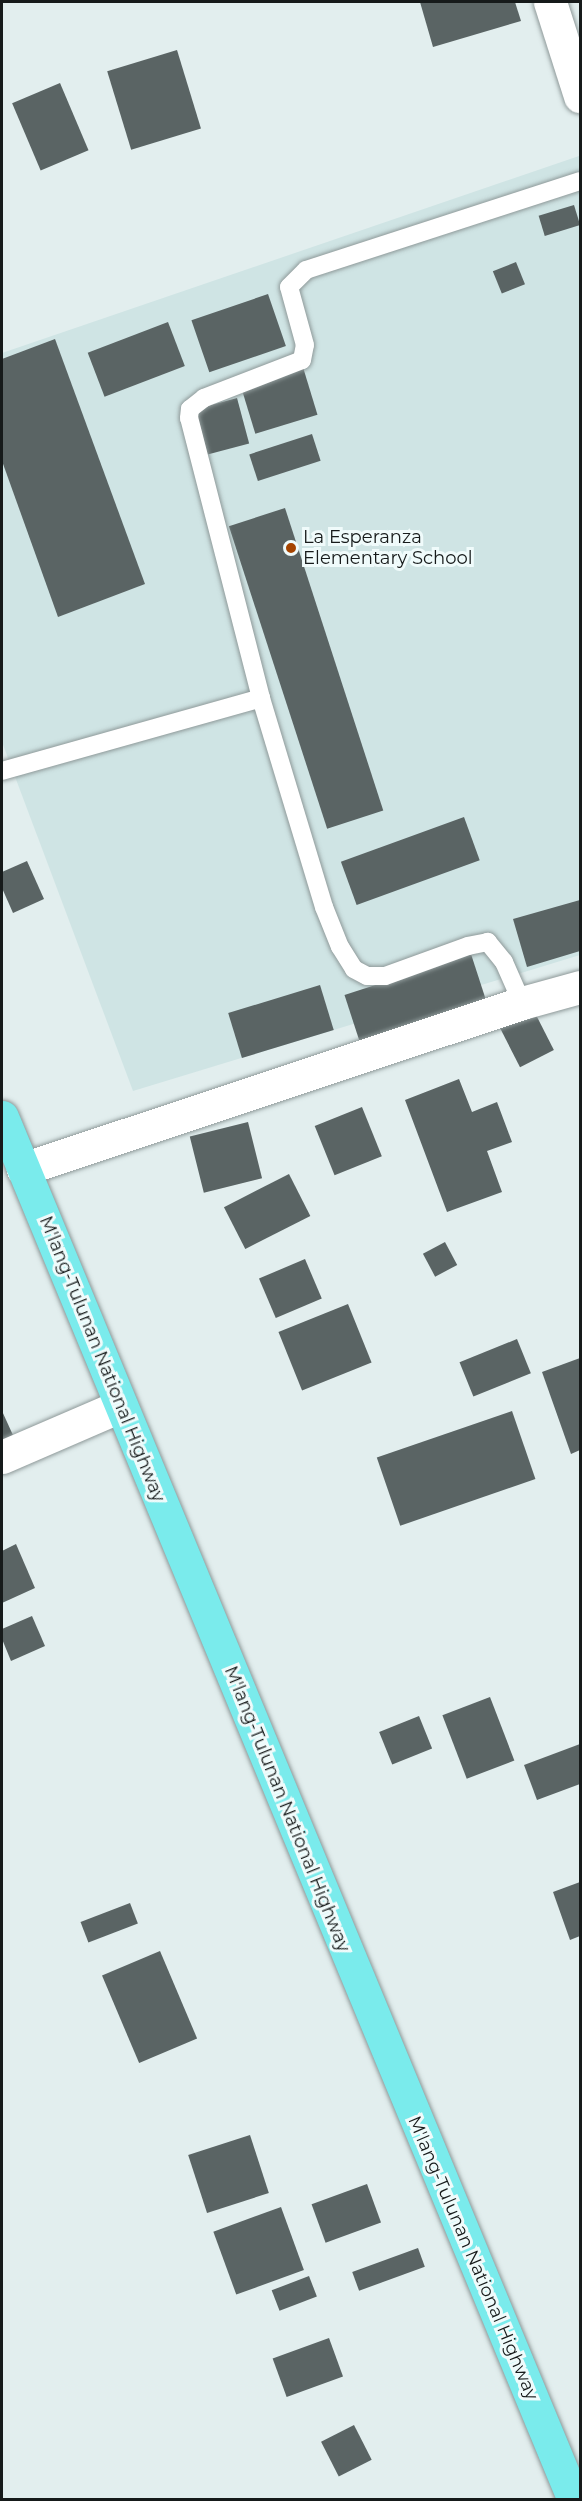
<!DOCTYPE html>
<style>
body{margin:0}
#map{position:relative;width:582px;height:2501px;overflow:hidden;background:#e2eeee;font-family:Montserrat,sans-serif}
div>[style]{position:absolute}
.built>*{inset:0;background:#cfe4e4}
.building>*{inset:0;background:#5a6464;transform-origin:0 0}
.roads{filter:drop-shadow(0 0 2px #8e9999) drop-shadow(0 0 2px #8e9999)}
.service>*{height:18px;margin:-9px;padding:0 9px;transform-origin:9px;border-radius:9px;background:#fff}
.minor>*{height:33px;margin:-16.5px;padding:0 16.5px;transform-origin:16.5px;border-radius:16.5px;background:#fff}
.trunk>*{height:33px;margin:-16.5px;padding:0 16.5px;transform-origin:16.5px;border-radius:16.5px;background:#7aebec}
.dots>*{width:16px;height:16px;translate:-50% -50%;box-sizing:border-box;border:3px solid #f0fbfb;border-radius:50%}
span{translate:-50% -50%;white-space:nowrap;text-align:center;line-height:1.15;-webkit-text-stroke:6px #f0fbfb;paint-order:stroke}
.poi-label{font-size:18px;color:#161a1a}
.left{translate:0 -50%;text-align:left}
.street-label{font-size:18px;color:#161a1a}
.frame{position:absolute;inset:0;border:3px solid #161a1a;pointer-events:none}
</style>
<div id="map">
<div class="built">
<i style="clip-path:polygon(579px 156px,580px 955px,133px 1091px,2px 742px,2px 353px)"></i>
</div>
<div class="building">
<i style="clip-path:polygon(420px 2px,515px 2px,521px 21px,433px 47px)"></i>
<i style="left:177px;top:50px;width:82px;height:73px;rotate:73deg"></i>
<i style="left:60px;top:83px;width:73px;height:52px;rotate:67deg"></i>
<i style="left:574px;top:205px;width:21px;height:37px;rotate:73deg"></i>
<i style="left:516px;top:262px;width:24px;height:25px;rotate:68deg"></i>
<i style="left:268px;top:294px;width:55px;height:81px;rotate:71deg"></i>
<i style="left:168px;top:322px;width:47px;height:86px;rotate:69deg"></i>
<i style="clip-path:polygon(55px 339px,145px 584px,58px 617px,2px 461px,2px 359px)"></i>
<i style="left:302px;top:364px;width:53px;height:65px;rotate:73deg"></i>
<i style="left:237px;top:398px;width:47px;height:43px;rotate:75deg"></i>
<i style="left:312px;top:434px;width:28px;height:66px;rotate:72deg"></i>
<i style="left:285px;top:508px;width:318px;height:59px;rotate:72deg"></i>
<i style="left:464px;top:817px;width:46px;height:131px;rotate:70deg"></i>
<i style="clip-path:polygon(27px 861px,44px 899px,13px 913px,2px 888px,2px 872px)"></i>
<i style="clip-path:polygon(580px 900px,580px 951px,527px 967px,513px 919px)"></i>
<i style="left:471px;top:954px;width:51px;height:133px;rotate:72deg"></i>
<i style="left:320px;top:985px;width:47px;height:96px;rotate:73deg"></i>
<i style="left:533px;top:1009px;width:46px;height:38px;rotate:63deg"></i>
<i style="clip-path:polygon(459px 1079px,472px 1112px,497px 1102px,512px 1142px,487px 1151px,502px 1192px,447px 1212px,405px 1100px)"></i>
<i style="left:362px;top:1107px;width:53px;height:51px;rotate:68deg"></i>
<i style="left:248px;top:1122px;width:58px;height:60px;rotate:76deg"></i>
<i style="left:289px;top:1174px;width:47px;height:73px;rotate:63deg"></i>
<i style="left:445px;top:1242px;width:26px;height:25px;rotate:62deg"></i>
<i style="left:305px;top:1259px;width:43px;height:50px;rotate:67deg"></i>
<i style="left:348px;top:1304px;width:63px;height:75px;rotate:68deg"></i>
<i style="left:517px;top:1339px;width:37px;height:62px;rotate:68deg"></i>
<i style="clip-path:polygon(580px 1358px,580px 1450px,571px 1454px,542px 1372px)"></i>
<i style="clip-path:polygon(2px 1411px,17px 1444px,2px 1451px)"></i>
<i style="left:512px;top:1411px;width:72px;height:143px;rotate:71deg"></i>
<i style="clip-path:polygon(16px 1544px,35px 1588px,2px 1603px,2px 1551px)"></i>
<i style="clip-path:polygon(32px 1616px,45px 1646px,11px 1661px,2px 1639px,2px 1629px)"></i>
<i style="left:490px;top:1697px;width:68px;height:51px;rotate:69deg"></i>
<i style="left:419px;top:1716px;width:35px;height:43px;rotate:68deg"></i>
<i style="clip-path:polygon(580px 1744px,580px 1784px,537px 1800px,524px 1765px)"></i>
<i style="clip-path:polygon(580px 1882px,580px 1936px,570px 1940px,553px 1892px)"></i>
<i style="left:130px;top:1903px;width:22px;height:53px;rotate:69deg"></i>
<i style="left:160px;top:1951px;width:95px;height:63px;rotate:67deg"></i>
<i style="left:250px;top:2135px;width:61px;height:65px;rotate:72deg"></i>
<i style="left:367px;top:2184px;width:41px;height:59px;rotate:70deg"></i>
<i style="left:281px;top:2207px;width:67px;height:72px;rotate:70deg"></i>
<i style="left:418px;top:2248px;width:20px;height:70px;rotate:70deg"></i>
<i style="left:309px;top:2276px;width:22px;height:40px;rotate:69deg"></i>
<i style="left:329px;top:2338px;width:41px;height:60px;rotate:70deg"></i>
<i style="left:354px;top:2425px;width:39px;height:37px;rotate:63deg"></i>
</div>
<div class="roads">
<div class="service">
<i style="left:2px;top:771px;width:269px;rotate:-15.7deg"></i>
<i style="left:522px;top:1003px;width:45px;rotate:-113.7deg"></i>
<i style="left:504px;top:962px;width:26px;rotate:-129deg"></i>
<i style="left:488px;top:942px;width:20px;rotate:169deg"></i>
<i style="left:468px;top:946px;width:88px;rotate:160.1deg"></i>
<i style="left:385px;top:976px;width:18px;rotate:180deg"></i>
<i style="left:367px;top:976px;width:15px;rotate:-152deg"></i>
<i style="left:354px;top:969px;width:26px;rotate:-122deg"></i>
<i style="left:340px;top:947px;width:43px;rotate:-111.8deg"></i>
<i style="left:324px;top:907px;width:218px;rotate:-106.8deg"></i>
<i style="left:261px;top:698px;width:289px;rotate:-104.4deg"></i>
<i style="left:189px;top:418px;width:9px;rotate:-84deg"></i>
<i style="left:190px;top:409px;width:18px;rotate:-38deg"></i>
<i style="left:204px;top:398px;width:105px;rotate:-21.2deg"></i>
<i style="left:302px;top:360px;width:15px;rotate:-79deg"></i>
<i style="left:305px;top:345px;width:60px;rotate:-105.4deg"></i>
<i style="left:289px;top:287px;width:24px;rotate:-45deg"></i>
<i style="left:306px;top:270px;width:288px;rotate:-18deg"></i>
</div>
<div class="minor">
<i style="left:550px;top:2px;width:99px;rotate:72.3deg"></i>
<i style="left:23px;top:1169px;width:526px;rotate:-18.4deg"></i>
<i style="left:522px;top:1003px;width:60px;rotate:-15.4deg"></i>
<i style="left:2px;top:1457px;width:129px;rotate:-23.4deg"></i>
</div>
<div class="trunk">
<i style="left:2px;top:1117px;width:1497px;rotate:67.53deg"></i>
</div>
</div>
<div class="dots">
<i style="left:291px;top:548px;background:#a54400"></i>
</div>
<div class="poi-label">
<span class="left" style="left:303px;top:548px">La Esperanza<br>Elementary School</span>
</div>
<div class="street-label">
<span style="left:102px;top:1359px;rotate:68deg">M'lang-Tulunan National Highway</span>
<span style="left:287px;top:1809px;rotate:68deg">M'lang-Tulunan National Highway</span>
<span style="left:473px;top:2258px;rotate:67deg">M'lang-Tulunan National Highway</span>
</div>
<div class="frame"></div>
</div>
